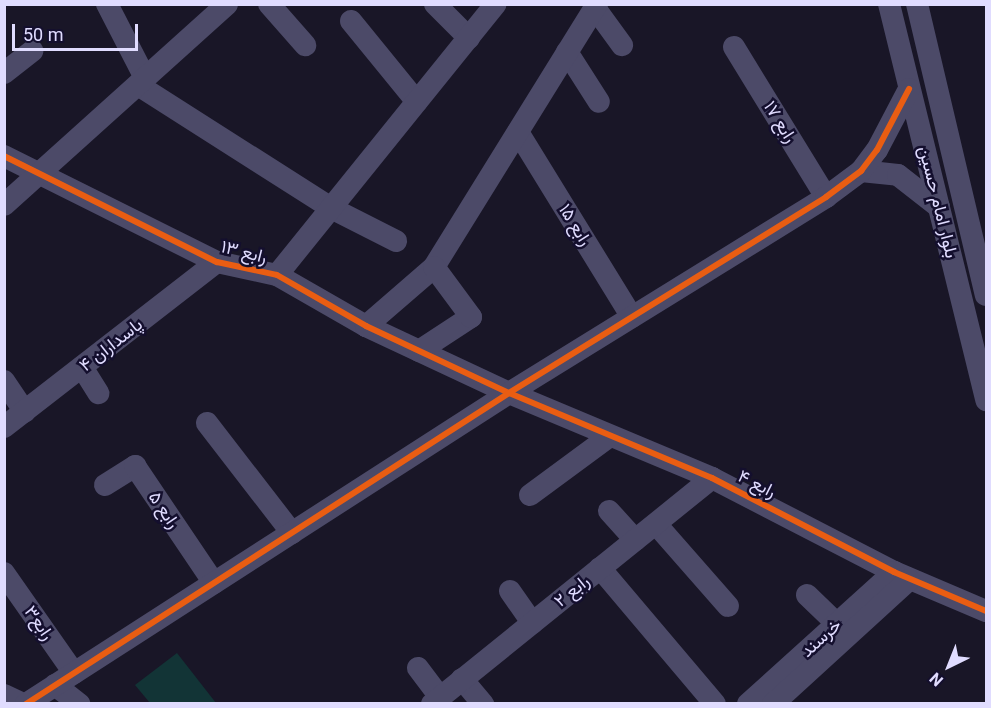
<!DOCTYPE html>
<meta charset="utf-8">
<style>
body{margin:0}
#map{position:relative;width:991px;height:708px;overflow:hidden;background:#191627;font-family:Roboto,Vazirmatn,sans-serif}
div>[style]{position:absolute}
.green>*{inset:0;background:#123436}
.minor>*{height:22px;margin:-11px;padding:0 11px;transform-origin:11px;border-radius:11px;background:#4c4a68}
.cycleway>*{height:6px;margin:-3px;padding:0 3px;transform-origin:3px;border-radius:3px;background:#e95d12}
span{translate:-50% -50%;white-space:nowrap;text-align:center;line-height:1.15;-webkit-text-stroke:5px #140f2e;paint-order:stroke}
.street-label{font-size:18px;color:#e0dcff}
.frame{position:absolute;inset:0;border:6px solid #e0dcff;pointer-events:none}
.north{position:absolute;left:919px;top:636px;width:60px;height:60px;-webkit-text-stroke:4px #140f2e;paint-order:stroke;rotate:223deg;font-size:16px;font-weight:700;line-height:24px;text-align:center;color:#e0dcff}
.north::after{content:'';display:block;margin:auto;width:21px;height:27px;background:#e0dcff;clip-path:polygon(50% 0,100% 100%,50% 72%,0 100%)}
.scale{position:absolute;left:12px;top:24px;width:126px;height:27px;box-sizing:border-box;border:3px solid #e0dcff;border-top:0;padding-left:8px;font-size:18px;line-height:21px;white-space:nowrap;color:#e0dcff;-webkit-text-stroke:4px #140f2e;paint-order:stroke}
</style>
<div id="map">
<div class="green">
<i style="clip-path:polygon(177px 653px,216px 703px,150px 703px,135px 685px)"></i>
</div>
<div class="minor">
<i style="left:107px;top:4px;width:83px;rotate:62.8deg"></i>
<i style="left:269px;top:4px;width:55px;rotate:48.7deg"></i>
<i style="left:435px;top:4px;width:48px;rotate:45deg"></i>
<i style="left:889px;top:4px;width:408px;rotate:76.2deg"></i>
<i style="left:917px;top:4px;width:299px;rotate:76.7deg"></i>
<i style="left:595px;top:8px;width:46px;rotate:53.9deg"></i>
<i style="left:351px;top:21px;width:104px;rotate:50.8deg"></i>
<i style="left:734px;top:47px;width:176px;rotate:58.5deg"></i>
<i style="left:567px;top:52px;width:59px;rotate:57.4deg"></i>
<i style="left:4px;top:73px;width:36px;rotate:-38deg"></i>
<i style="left:138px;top:85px;width:229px;rotate:32.5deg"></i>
<i style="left:331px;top:208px;width:73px;rotate:26.9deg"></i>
<i style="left:518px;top:132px;width:217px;rotate:58.4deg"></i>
<i style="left:4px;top:156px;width:238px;rotate:26.5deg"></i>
<i style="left:217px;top:262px;width:61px;rotate:12.2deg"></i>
<i style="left:277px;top:275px;width:103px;rotate:29.8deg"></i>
<i style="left:366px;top:326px;width:158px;rotate:25.1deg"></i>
<i style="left:509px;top:393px;width:220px;rotate:22.7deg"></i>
<i style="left:712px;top:478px;width:205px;rotate:27.3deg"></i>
<i style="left:894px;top:572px;width:100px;rotate:23deg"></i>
<i style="left:861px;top:171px;width:37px;rotate:6deg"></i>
<i style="left:898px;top:175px;width:52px;rotate:38deg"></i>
<i style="left:4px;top:205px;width:300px;rotate:-42deg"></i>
<i style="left:277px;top:275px;width:348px;rotate:-51.1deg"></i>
<i style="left:366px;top:326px;width:90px;rotate:-40.9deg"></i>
<i style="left:434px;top:267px;width:309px;rotate:-58.2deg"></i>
<i style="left:419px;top:351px;width:62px;rotate:-33.2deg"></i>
<i style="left:471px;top:317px;width:62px;rotate:-126.5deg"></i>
<i style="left:82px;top:367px;width:31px;rotate:58deg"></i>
<i style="left:4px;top:381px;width:37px;rotate:56deg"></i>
<i style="left:207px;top:423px;width:139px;rotate:52.3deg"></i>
<i style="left:4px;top:427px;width:269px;rotate:-37.8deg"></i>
<i style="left:105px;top:485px;width:36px;rotate:-32deg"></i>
<i style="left:135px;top:466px;width:141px;rotate:56deg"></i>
<i style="left:530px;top:495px;width:99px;rotate:-36.4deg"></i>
<i style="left:609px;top:511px;width:39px;rotate:48deg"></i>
<i style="left:656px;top:524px;width:109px;rotate:48.7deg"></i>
<i style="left:600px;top:568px;width:178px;rotate:49.8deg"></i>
<i style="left:4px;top:573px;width:122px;rotate:55deg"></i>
<i style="left:510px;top:591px;width:39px;rotate:55deg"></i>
<i style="left:807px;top:595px;width:42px;rotate:44deg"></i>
<i style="left:418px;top:668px;width:36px;rotate:53deg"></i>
<i style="left:462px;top:679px;width:33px;rotate:50deg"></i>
<i style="left:55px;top:685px;width:31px;rotate:38deg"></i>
<i style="left:4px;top:695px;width:21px;rotate:25deg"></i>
<i style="left:26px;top:704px;width:574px;rotate:-32.78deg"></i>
<i style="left:509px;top:393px;width:373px;rotate:-31.7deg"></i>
<i style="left:826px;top:197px;width:44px;rotate:-36.6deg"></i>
<i style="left:861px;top:171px;width:26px;rotate:-53deg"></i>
<i style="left:877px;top:150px;width:69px;rotate:-62.3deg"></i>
<i style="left:432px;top:704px;width:360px;rotate:-38.9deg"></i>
<i style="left:748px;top:704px;width:197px;rotate:-42.1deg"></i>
<i style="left:773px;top:704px;width:184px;rotate:-42.4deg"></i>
</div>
<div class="cycleway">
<i style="left:4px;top:156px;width:238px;rotate:26.5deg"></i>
<i style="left:217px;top:262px;width:61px;rotate:12.2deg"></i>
<i style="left:277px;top:275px;width:103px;rotate:29.8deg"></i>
<i style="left:366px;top:326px;width:158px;rotate:25.1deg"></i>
<i style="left:509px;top:393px;width:220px;rotate:22.7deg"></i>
<i style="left:712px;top:478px;width:205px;rotate:27.3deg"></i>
<i style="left:894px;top:572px;width:100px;rotate:23deg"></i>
<i style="left:26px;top:704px;width:574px;rotate:-32.78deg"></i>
<i style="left:509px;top:393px;width:373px;rotate:-31.7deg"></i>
<i style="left:826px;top:197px;width:44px;rotate:-36.6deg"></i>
<i style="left:861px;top:171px;width:26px;rotate:-53deg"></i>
<i style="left:877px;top:150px;width:69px;rotate:-62.3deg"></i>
</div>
<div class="street-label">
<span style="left:780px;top:122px;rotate:58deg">رابع ۱۷</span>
<span style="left:938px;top:202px;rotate:76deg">بلوار امام حسین</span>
<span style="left:575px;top:225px;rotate:58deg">رابع ۱۵</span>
<span style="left:244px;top:252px;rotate:14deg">رابع ۱۳</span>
<span style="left:111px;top:345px;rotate:-38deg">پاسداران ۴</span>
<span style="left:757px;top:484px;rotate:27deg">رابع ۴</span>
<span style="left:164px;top:510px;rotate:56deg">رابع ۵</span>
<span style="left:572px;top:591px;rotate:-39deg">رابع ۲</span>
<span style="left:39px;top:623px;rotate:55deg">رابع۳</span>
<span style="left:821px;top:638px;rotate:-42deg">خرسند</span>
</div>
<div class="frame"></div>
<div class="north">N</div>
<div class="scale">50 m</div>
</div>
